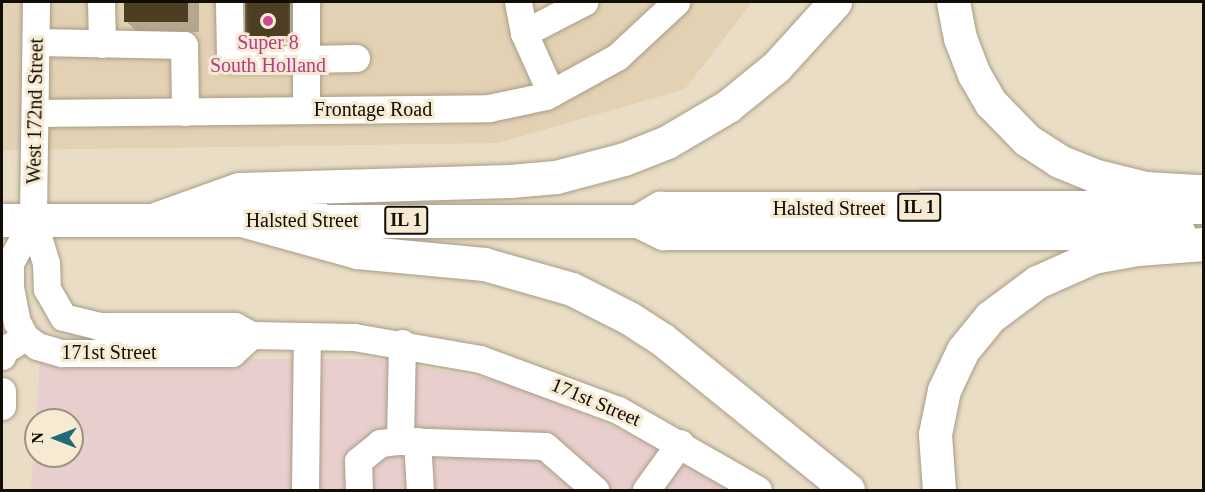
<!DOCTYPE html>
<style>
body{margin:0}
#map{position:relative;width:1205px;height:492px;overflow:hidden;background:#eaddc5;font-family:Georgia,serif}
div>[style]{position:absolute}
.built>*{inset:0;background:#e2d1b3}
.industrial>*{inset:0;background:#e8cecc}
.shadow>*{inset:0;background:#0003}
.building>*{inset:0;background:#4c3e22;transform-origin:0 0}
.roads{filter:drop-shadow(0 0 2px #a89c86) drop-shadow(0 0 2px #a89c86)}
.minor>*{height:27px;margin:-13.5px;padding:0 13.5px;transform-origin:13.5px;border-radius:13.5px;background:#fff}
.major>*{height:33px;margin:-16.5px;padding:0 16.5px;transform-origin:16.5px;border-radius:16.5px;background:#fff}
.highway>*{height:33px;margin:-16.5px;padding:0 16.5px;transform-origin:16.5px;border-radius:16.5px;background:#fff}
.dots>*{width:16px;height:16px;translate:-50% -50%;box-sizing:border-box;border:3px solid #f7ead2;border-radius:50%}
span{translate:-50% -50%;white-space:nowrap;text-align:center;line-height:1.15;-webkit-text-stroke:6px #f7ead2;paint-order:stroke}
.shield-label span{padding:2px 4px;background:#f7ead2;border:2px solid;border-radius:4px;-webkit-text-stroke-width:0}
.shield-label{font-size:18px;color:#120e06;font-weight:700}
.hotel-label{font-size:20px;color:#b23c85}
.street-label{font-size:20px;color:#120e06}
.frame{position:absolute;inset:0;border:3px solid #120e06;pointer-events:none}
.north{position:absolute;left:24px;top:408px;width:60px;height:60px;box-sizing:border-box;background:#f7ead2;border:2px solid #9b9280;border-radius:50%;rotate:270deg;font-size:16px;font-weight:700;line-height:24px;text-align:center;color:#120e06}
.north::after{content:'';display:block;margin:auto;width:21px;height:27px;background:#206a75;clip-path:polygon(50% 0,100% 100%,50% 72%,0 100%)}
</style>
<div id="map">
<div class="built">
<i style="clip-path:polygon(2px 2px,752px 2px,685px 89px,498px 143px,2px 150px)"></i>
</div>
<div class="industrial">
<i style="clip-path:polygon(evenodd,40px 359px,373px 359px,510px 383px,696px 463px,729px 490px,31px 490px,40px 359px,36px 420px,72px 420px,72px 456px,36px 456px,36px 420px)"></i>
</div>
<div class="shadow">
<i style="clip-path:polygon(125px 2px,199px 2px,199px 32px,137px 32px,126px 21px)"></i>
<i style="clip-path:polygon(247px 2px,308px 2px,308px 58px,265px 58px,247px 40px)"></i>
</div>
<div class="building">
<i style="left:124px;top:2px;width:64px;height:20px"></i>
<i style="left:245px;top:2px;width:45px;height:39px"></i>
</div>
<div class="roads">
<div class="minor">
<i style="left:36px;top:2px;width:218px;rotate:90.8deg"></i>
<i style="left:33px;top:220px;width:45px;rotate:73.2deg"></i>
<i style="left:46px;top:263px;width:26px;rotate:88deg"></i>
<i style="left:47px;top:289px;width:32px;rotate:60deg"></i>
<i style="left:63px;top:317px;width:36px;rotate:14deg"></i>
<i style="left:98px;top:326px;width:137px"></i>
<i style="left:235px;top:326px;width:18px;rotate:29deg"></i>
<i style="left:251px;top:335px;width:103px;rotate:1.1deg"></i>
<i style="left:354px;top:337px;width:128px;rotate:9.9deg"></i>
<i style="left:480px;top:359px;width:147px;rotate:20.3deg"></i>
<i style="left:618px;top:410px;width:161px;rotate:29.7deg"></i>
<i style="left:101px;top:2px;width:42px;rotate:88.6deg"></i>
<i style="left:229px;top:2px;width:57px;rotate:89deg"></i>
<i style="left:230px;top:59px;width:76px"></i>
<i style="left:306px;top:59px;width:51px;rotate:90deg"></i>
<i style="left:306px;top:2px;width:57px;rotate:90deg"></i>
<i style="left:306px;top:59px;width:50px;rotate:-1.1deg"></i>
<i style="left:518px;top:2px;width:32px;rotate:79deg"></i>
<i style="left:524px;top:33px;width:66px;rotate:65.8deg"></i>
<i style="left:524px;top:33px;width:68px;rotate:-27.3deg"></i>
<i style="left:37px;top:42px;width:147px;rotate:1.2deg"></i>
<i style="left:184px;top:45px;width:67px;rotate:89.1deg"></i>
<i style="left:36px;top:113px;width:453px;rotate:-0.6deg"></i>
<i style="left:489px;top:108px;width:58px;rotate:-11.9deg"></i>
<i style="left:546px;top:96px;width:81px;rotate:-28.8deg"></i>
<i style="left:617px;top:57px;width:81px;rotate:-43deg"></i>
<i style="left:33px;top:220px;width:49px;rotate:118.1deg"></i>
<i style="left:10px;top:263px;width:24px;rotate:90deg"></i>
<i style="left:10px;top:287px;width:36px;rotate:79deg"></i>
<i style="left:17px;top:322px;width:17px;rotate:62deg"></i>
<i style="left:25px;top:337px;width:15px;rotate:37deg"></i>
<i style="left:37px;top:346px;width:26px;rotate:16deg"></i>
<i style="left:62px;top:353px;width:170px"></i>
<i style="left:232px;top:353px;width:26px;rotate:-43deg"></i>
<i style="left:402px;top:343px;width:98px;rotate:91.2deg"></i>
<i style="left:400px;top:441px;width:145px;rotate:2deg"></i>
<i style="left:545px;top:446px;width:67px;rotate:41.3deg"></i>
<i style="left:2px;top:356px;width:6px;rotate:-72deg"></i>
<i style="left:4px;top:350px;width:25px;rotate:-32deg"></i>
<i style="left:2px;top:406px;width:15px;rotate:-90deg"></i>
<i style="left:417px;top:441px;width:49px;rotate:86.5deg"></i>
<i style="left:305px;top:490px;width:154px;rotate:-89.3deg"></i>
<i style="left:359px;top:490px;width:29px;rotate:-92deg"></i>
<i style="left:358px;top:461px;width:28px;rotate:-39deg"></i>
<i style="left:380px;top:443px;width:20px;rotate:-6deg"></i>
<i style="left:646px;top:490px;width:58px;rotate:-54.1deg"></i>
</div>
<div class="major">
<i style="left:2px;top:220px;width:636px;rotate:0.09deg"></i>
<i style="left:638px;top:221px;width:28px;rotate:26deg"></i>
<i style="left:663px;top:233px;width:516px"></i>
<i style="left:638px;top:221px;width:26px;rotate:-31deg"></i>
<i style="left:660px;top:208px;width:544px;rotate:-0.11deg"></i>
</div>
<div class="highway">
<i style="left:953px;top:2px;width:37px;rotate:79deg"></i>
<i style="left:960px;top:38px;width:39px;rotate:69deg"></i>
<i style="left:974px;top:74px;width:34px;rotate:60deg"></i>
<i style="left:991px;top:103px;width:52px;rotate:45.8deg"></i>
<i style="left:1027px;top:140px;width:38px;rotate:33deg"></i>
<i style="left:1059px;top:161px;width:37px;rotate:22deg"></i>
<i style="left:1093px;top:175px;width:54px;rotate:14deg"></i>
<i style="left:1145px;top:188px;width:53px;rotate:3.2deg"></i>
<i style="left:1198px;top:191px;width:7px;rotate:34deg"></i>
<i style="left:152px;top:220px;width:92px;rotate:-19.6deg"></i>
<i style="left:239px;top:189px;width:271px;rotate:-1.7deg"></i>
<i style="left:510px;top:181px;width:46px;rotate:-5deg"></i>
<i style="left:556px;top:177px;width:70px;rotate:-14.8deg"></i>
<i style="left:624px;top:159px;width:46px;rotate:-21.6deg"></i>
<i style="left:667px;top:142px;width:71px;rotate:-30.5deg"></i>
<i style="left:728px;top:106px;width:62px;rotate:-39.1deg"></i>
<i style="left:776px;top:67px;width:88px;rotate:-47.8deg"></i>
<i style="left:242px;top:220px;width:119px;rotate:15.5deg"></i>
<i style="left:357px;top:252px;width:128px;rotate:5.4deg"></i>
<i style="left:484px;top:264px;width:91px;rotate:15.9deg"></i>
<i style="left:572px;top:289px;width:64px;rotate:27deg"></i>
<i style="left:629px;top:318px;width:40px;rotate:32.9deg"></i>
<i style="left:663px;top:340px;width:238px;rotate:39deg"></i>
<i style="left:939px;top:490px;width:56px;rotate:-94.1deg"></i>
<i style="left:935px;top:434px;width:45px;rotate:-78.4deg"></i>
<i style="left:944px;top:390px;width:44px;rotate:-64.6deg"></i>
<i style="left:963px;top:350px;width:43px;rotate:-50.7deg"></i>
<i style="left:990px;top:317px;width:59px;rotate:-36.7deg"></i>
<i style="left:1037px;top:282px;width:61px;rotate:-24.1deg"></i>
<i style="left:1093px;top:257px;width:45px;rotate:-10.3deg"></i>
<i style="left:1137px;top:249px;width:67px;rotate:-4.3deg"></i>
</div>
</div>
<div class="dots">
<i style="left:268px;top:21px;background:#d1479c"></i>
</div>
<div class="shield-label">
<span style="left:919px;top:207px">IL 1</span>
<span style="left:406px;top:220px">IL 1</span>
</div>
<div class="hotel-label">
<span style="left:268px;top:54px">Super 8<br>South Holland</span>
</div>
<div class="street-label">
<span style="left:373px;top:109px">Frontage Road</span>
<span style="left:35px;top:111px;rotate:-89deg">West 172nd Street</span>
<span style="left:829px;top:208px">Halsted Street</span>
<span style="left:302px;top:220px">Halsted Street</span>
<span style="left:109px;top:352px">171st Street</span>
<span style="left:596px;top:402px;rotate:23deg">171st Street</span>
</div>
<div class="frame"></div>
<div class="north">N</div>
</div>
